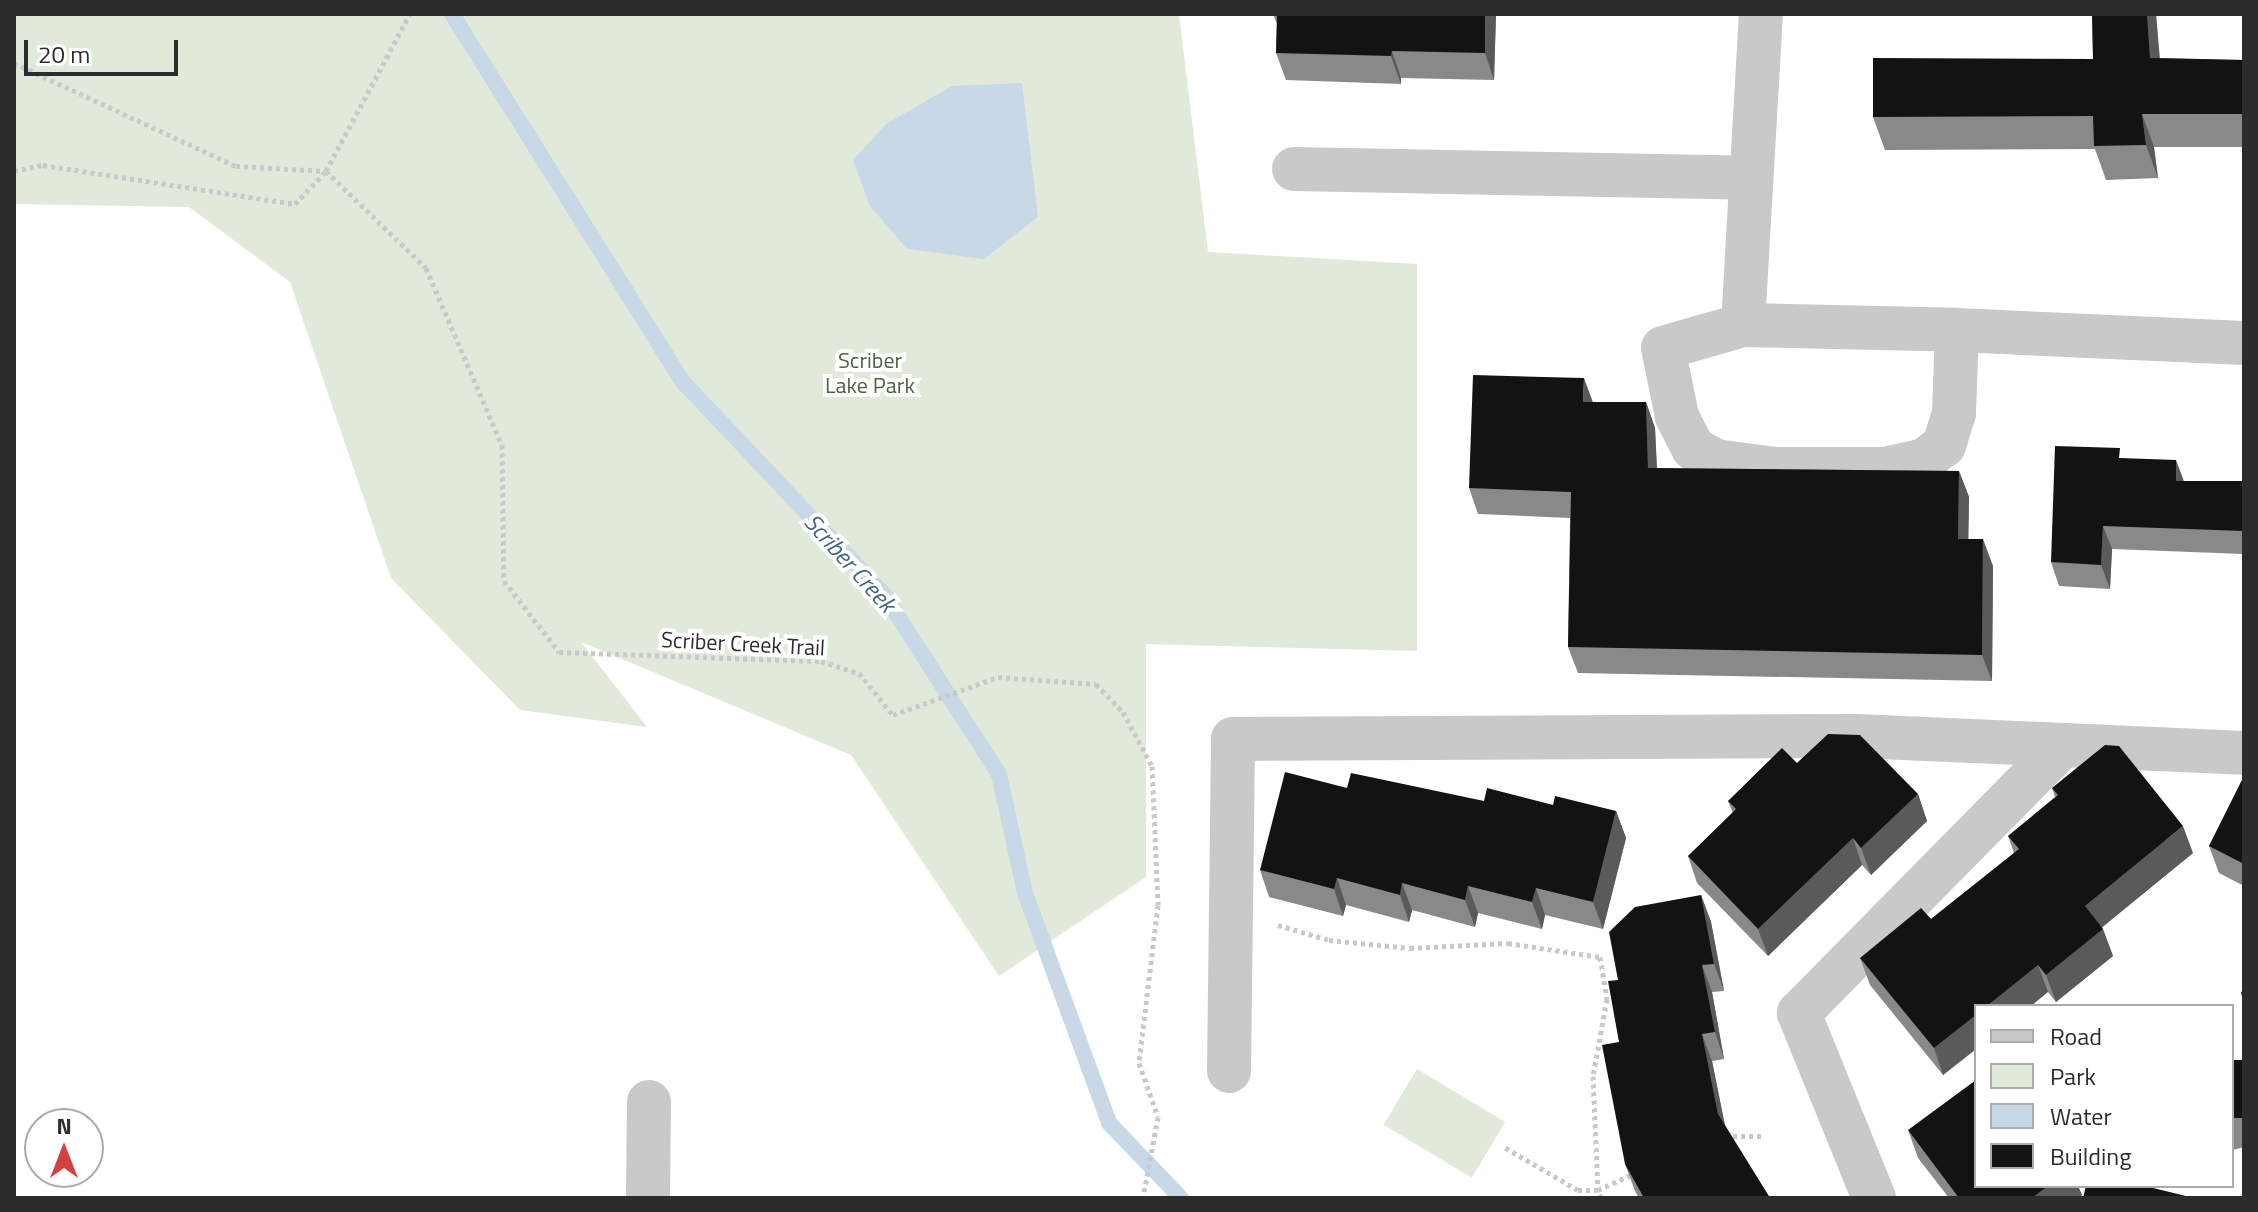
<!DOCTYPE html>
<style>
body{margin:0}
#map{position:relative;width:2258px;height:1212px;overflow:hidden;background:#fff;font-family:"Titillium Web",sans-serif}
div>[style]{position:absolute}
.green>*{inset:0;background:#e1e9db;transform-origin:0 0}
.water>*{inset:0;background:#c9d8e7}
.stream>*{height:16px;margin:-8px;padding:0 8px;transform-origin:8px;border-radius:8px;background:#c9d8e7}
.path>*{height:5px;margin-top:-2.5px;transform-origin:0;background:repeating-linear-gradient(90deg,#c9c9c9 0 4px,transparent 0 8px)}
.minor>*{height:44px;margin:-22px;padding:0 22px;transform-origin:22px;border-radius:22px;background:#c9c9c9}
.wall>*{inset:0;background:#898989}
.shaded-wall>*{inset:0;background:#5a5a5a}
.building>*{inset:0;background:#131313;transform-origin:0 0}
span{translate:-50% -50%;white-space:nowrap;text-align:center;line-height:1.15;-webkit-text-stroke:8px #fff;paint-order:stroke}
.park-label{font-size:22px;color:#4c633f}
.street-label{font-size:22px;color:#2c2c2c}
.water-label{font-size:24px;color:#436585;font-style:italic}
.frame{position:absolute;inset:0;border:16px solid #2c2c2c;pointer-events:none}
.legend{position:absolute;left:1974px;top:1004px;width:260px;height:184px;box-sizing:border-box;background:#fff;border:2px solid #ababab;margin:0;padding:10px 14px;list-style:none;font-size:24px;color:#2c2c2c}
.legend li{display:flex;align-items:center;gap:16px;height:40px}
.legend b{width:40px;border:2px solid #ababab}
.north{position:absolute;left:24px;top:1108px;width:80px;height:80px;box-sizing:border-box;background:#fff;border:2px solid #ababab;border-radius:50%;rotate:0deg;font-size:22px;font-weight:700;line-height:32px;text-align:center;color:#2c2c2c}
.north::after{content:'';display:block;margin:auto;width:28px;height:36px;background:#d2433f;clip-path:polygon(50% 0,100% 100%,50% 72%,0 100%)}
.scale{position:absolute;left:24px;top:40px;width:154px;height:36px;box-sizing:border-box;border:4px solid #2c2c2c;border-top:0;padding-left:10px;font-size:24px;line-height:28px;white-space:nowrap;color:#2c2c2c;-webkit-text-stroke:6px #fff;paint-order:stroke}
</style>
<div id="map">
<div class="green">
<i style="clip-path:polygon(14px 14px,1179px 14px,1208px 252px,1417px 264px,1417px 651px,1146px 644px,1146px 877px,999px 976px,851px 755px,581px 642px,647px 727px,520px 710px,391px 578px,290px 282px,189px 207px,14px 204px)"></i>
<i style="left:1417px;top:1069px;width:103px;height:65px;rotate:31deg"></i>
</div>
<div class="water">
<i style="clip-path:polygon(1022px 83px,1038px 217px,984px 259px,907px 249px,870px 206px,853px 160px,886px 124px,952px 86px)"></i>
</div>
<div class="stream">
<i style="left:452px;top:14px;width:433px;rotate:57.9deg"></i>
<i style="left:682px;top:381px;width:296px;rotate:46.6deg"></i>
<i style="left:885px;top:596px;width:211px;rotate:57.4deg"></i>
<i style="left:999px;top:774px;width:122px;rotate:77.7deg"></i>
<i style="left:1025px;top:893px;width:245px;rotate:69.9deg"></i>
<i style="left:1109px;top:1123px;width:104px;rotate:46.2deg"></i>
</div>
<div class="path">
<i style="left:14px;top:63px;width:245px;rotate:24.9deg"></i>
<i style="left:236px;top:166px;width:89px;rotate:3.2deg"></i>
<i style="left:14px;top:171px;width:30px;rotate:-12deg"></i>
<i style="left:43px;top:165px;width:255px;rotate:8.8deg"></i>
<i style="left:295px;top:204px;width:45px;rotate:-46.8deg"></i>
<i style="left:326px;top:171px;width:178px;rotate:-61.9deg"></i>
<i style="left:326px;top:171px;width:139px;rotate:44.1deg"></i>
<i style="left:426px;top:268px;width:193px;rotate:66.8deg"></i>
<i style="left:502px;top:445px;width:136px;rotate:89.2deg"></i>
<i style="left:504px;top:581px;width:90px;rotate:52.2deg"></i>
<i style="left:559px;top:652px;width:262px;rotate:2deg"></i>
<i style="left:821px;top:661px;width:40px;rotate:18deg"></i>
<i style="left:859px;top:673px;width:54px;rotate:51deg"></i>
<i style="left:893px;top:715px;width:112px;rotate:-19.9deg"></i>
<i style="left:998px;top:677px;width:98px;rotate:4.1deg"></i>
<i style="left:1096px;top:684px;width:39px;rotate:46deg"></i>
<i style="left:1123px;top:712px;width:61px;rotate:61.8deg"></i>
<i style="left:1152px;top:766px;width:139px;rotate:87.5deg"></i>
<i style="left:1158px;top:905px;width:159px;rotate:96.9deg"></i>
<i style="left:1139px;top:1063px;width:57px;rotate:70.6deg"></i>
<i style="left:1158px;top:1117px;width:82px;rotate:100.5deg"></i>
<i style="left:1278px;top:925px;width:53px;rotate:16.4deg"></i>
<i style="left:1329px;top:940px;width:81px;rotate:5.6deg"></i>
<i style="left:1410px;top:948px;width:98px;rotate:-2.9deg"></i>
<i style="left:1508px;top:943px;width:93px;rotate:8.7deg"></i>
<i style="left:1600px;top:957px;width:43px;rotate:80.5deg"></i>
<i style="left:1607px;top:999px;width:78px;rotate:100.3deg"></i>
<i style="left:1593px;top:1076px;width:114px;rotate:87.5deg"></i>
<i style="left:1598px;top:1190px;width:20px;rotate:180deg"></i>
<i style="left:1578px;top:1190px;width:86px;rotate:-149.8deg"></i>
<i style="left:1725px;top:1136px;width:39px"></i>
<i style="left:1601px;top:1198px;width:9px;rotate:-111deg"></i>
<i style="left:1598px;top:1190px;width:41px;rotate:-24.7deg"></i>
</div>
<div class="minor">
<i style="left:1294px;top:169px;width:457px;rotate:1.1deg"></i>
<i style="left:1743px;top:325px;width:312px;rotate:-86.7deg"></i>
<i style="left:1957px;top:330px;width:83px;rotate:92.1deg"></i>
<i style="left:1954px;top:413px;width:34px;rotate:107deg"></i>
<i style="left:1944px;top:445px;width:24px;rotate:142deg"></i>
<i style="left:1925px;top:460px;width:41px;rotate:167.3deg"></i>
<i style="left:1885px;top:469px;width:110px;rotate:180deg"></i>
<i style="left:1775px;top:469px;width:60px;rotate:-172.3deg"></i>
<i style="left:1716px;top:461px;width:26px;rotate:-151deg"></i>
<i style="left:1693px;top:448px;width:36px;rotate:-117deg"></i>
<i style="left:1677px;top:416px;width:69px;rotate:-101.6deg"></i>
<i style="left:1663px;top:348px;width:83px;rotate:-16deg"></i>
<i style="left:1743px;top:325px;width:214px;rotate:1.3deg"></i>
<i style="left:1957px;top:330px;width:287px;rotate:2.6deg"></i>
<i style="left:1229px;top:1071px;width:332px;rotate:-89.3deg"></i>
<i style="left:1233px;top:739px;width:624px;rotate:-0.28deg"></i>
<i style="left:1857px;top:736px;width:387px;rotate:2.5deg"></i>
<i style="left:648px;top:1198px;width:96px;rotate:-89.4deg"></i>
<i style="left:1874px;top:1198px;width:200px;rotate:-112.1deg"></i>
<i style="left:1799px;top:1013px;width:371px;rotate:-45.4deg"></i>
</div>
<div class="wall">
<i style="clip-path:polygon(1273px 14px,1496px 14px,1494px 80px,1401px 78px,1401px 84px,1286px 80px,1276px 53px,1277px 24px)"></i>
<i style="clip-path:polygon(2092px 14px,2156px 14px,2160px 58px,2244px 60px,2244px 147px,2154px 147px,2158px 178px,2106px 180px,2095px 149px,1885px 150px,1873px 117px,2093px 59px)"></i>
<i style="clip-path:polygon(1593px 402px,1646px 402px,1655px 428px,1657px 468px,1959px 471px,1969px 497px,1968px 539px,1993px 566px,1992px 681px,1578px 673px,1568px 647px,1570px 518px,1478px 514px,1469px 488px)"></i>
<i style="clip-path:polygon(2123px 458px,2184px 481px,2244px 481px,2244px 554px,2112px 549px,2110px 589px,2059px 586px,2051px 562px)"></i>
<i style="clip-path:polygon(1797px 763px,1918px 794px,1927px 821px,1871px 875px,1862px 865px,1768px 956px,1697px 883px,1688px 856px,1733px 813px,1728px 801px)"></i>
<i style="clip-path:polygon(2244px 776px,2244px 886px,2219px 873px,2209px 846px)"></i>
<i style="clip-path:polygon(2052px 788px,2193px 853px,2102px 927px,2113px 956px,2056px 1002px,2048px 992px,1976px 1006px,1976px 1049px,1943px 1075px,1870px 985px,1860px 958px,1931px 919px,2014px 853px,2008px 836px,2055px 797px)"></i>
<i style="clip-path:polygon(1484px 801px,1553px 805px,1616px 811px,1626px 838px,1603px 929px,1545px 915px,1542px 929px,1478px 913px,1475px 927px,1412px 910px,1409px 922px,1346px 905px,1343px 916px,1269px 897px,1260px 870px)"></i>
<i style="clip-path:polygon(1701px 895px,1711px 922px,1724px 991px,1712px 992px,1724px 1059px,1712px 1061px,1725px 1125px,1770px 1198px,1639px 1198px,1635px 1191px,1625px 1164px,1619px 1042px,1618px 980px)"></i>
<i style="clip-path:polygon(2244px 1060px,2244px 1147px,2233px 1150px,2232px 1146px,2232px 1063px)"></i>
<i style="clip-path:polygon(1908px 1130px,1976px 1186px,2078px 1186px,2082px 1195px,2078px 1198px,1949px 1198px,1918px 1158px)"></i>
</div>
<div class="shaded-wall">
<i style="clip-path:polygon(1485px 14px,1496px 14px,1494px 80px,1485px 53px)"></i>
<i style="clip-path:polygon(2147px 14px,2156px 14px,2162px 91px,2150px 58px)"></i>
<i style="clip-path:polygon(1392px 51px,1401px 78px,1401px 84px,1391px 56px)"></i>
<i style="clip-path:polygon(2142px 114px,2154px 147px,2158px 178px,2146px 145px)"></i>
<i style="clip-path:polygon(1584px 378px,1594px 405px,1583px 402px)"></i>
<i style="clip-path:polygon(1646px 402px,1655px 428px,1658px 494px,1648px 468px)"></i>
<i style="clip-path:polygon(2176px 460px,2185px 484px,2176px 481px)"></i>
<i style="clip-path:polygon(1959px 471px,1969px 497px,1968px 565px,1958px 539px)"></i>
<i style="clip-path:polygon(2103px 526px,2112px 549px,2110px 589px,2101px 565px)"></i>
<i style="clip-path:polygon(1983px 539px,1993px 566px,1992px 681px,1982px 655px)"></i>
<i style="clip-path:polygon(1918px 794px,1927px 821px,1871px 875px,1861px 848px)"></i>
<i style="clip-path:polygon(1616px 811px,1626px 838px,1603px 929px,1593px 902px)"></i>
<i style="clip-path:polygon(2183px 826px,2193px 853px,2094px 934px,2085px 906px)"></i>
<i style="clip-path:polygon(1853px 838px,1862px 865px,1768px 956px,1758px 929px)"></i>
<i style="clip-path:polygon(1337px 878px,1346px 905px,1343px 916px,1334px 889px)"></i>
<i style="clip-path:polygon(1402px 883px,1412px 910px,1409px 922px,1400px 895px)"></i>
<i style="clip-path:polygon(1468px 886px,1478px 913px,1475px 927px,1465px 900px)"></i>
<i style="clip-path:polygon(1536px 888px,1545px 915px,1542px 929px,1532px 902px)"></i>
<i style="clip-path:polygon(1701px 895px,1711px 922px,1724px 991px,1714px 964px)"></i>
<i style="clip-path:polygon(2103px 929px,2113px 956px,2056px 1002px,2046px 975px)"></i>
<i style="clip-path:polygon(1702px 965px,1712px 992px,1724px 1059px,1715px 1032px)"></i>
<i style="clip-path:polygon(2038px 965px,2048px 992px,2031px 1006px,1987px 1006px)"></i>
<i style="clip-path:polygon(1976px 1015px,1976px 1049px,1943px 1075px,1934px 1048px)"></i>
<i style="clip-path:polygon(1702px 1034px,1712px 1061px,1728px 1141px,1718px 1114px)"></i>
<i style="clip-path:polygon(2048px 1186px,2078px 1186px,2082px 1195px,2078px 1198px,2032px 1198px)"></i>
</div>
<div class="building">
<i style="clip-path:polygon(1277px 14px,1485px 14px,1485px 53px,1392px 51px,1391px 56px,1276px 53px)"></i>
<i style="clip-path:polygon(2092px 14px,2147px 14px,2150px 58px,2244px 60px,2244px 114px,2142px 114px,2146px 145px,2094px 146px,2093px 116px,1873px 117px,1873px 58px,2093px 59px)"></i>
<i style="clip-path:polygon(1473px 375px,1584px 378px,1583px 402px,1646px 402px,1648px 468px,1959px 471px,1958px 539px,1983px 539px,1982px 655px,1568px 647px,1571px 492px,1469px 488px)"></i>
<i style="clip-path:polygon(2055px 446px,2120px 448px,2119px 458px,2176px 460px,2176px 481px,2244px 481px,2244px 531px,2103px 526px,2101px 565px,2051px 562px)"></i>
<i style="clip-path:polygon(1828px 734px,1860px 735px,1918px 794px,1861px 848px,1853px 838px,1758px 929px,1688px 856px,1736px 809px,1728px 801px,1782px 748px,1797px 763px)"></i>
<i style="clip-path:polygon(2105px 745px,2119px 746px,2183px 826px,2085px 906px,2103px 929px,2046px 975px,2038px 965px,1987px 1006px,1976px 1006px,1976px 1015px,1934px 1048px,1860px 958px,1921px 908px,1931px 919px,2019px 849px,2008px 836px,2058px 795px,2052px 788px)"></i>
<i style="clip-path:polygon(1285px 772px,1347px 788px,1351px 773px,1484px 801px,1487px 788px,1553px 805px,1555px 796px,1616px 811px,1593px 902px,1536px 888px,1532px 902px,1468px 886px,1465px 900px,1402px 883px,1400px 895px,1337px 878px,1334px 889px,1260px 870px)"></i>
<i style="clip-path:polygon(2244px 776px,2244px 864px,2209px 846px)"></i>
<i style="clip-path:polygon(1701px 895px,1714px 964px,1702px 965px,1715px 1032px,1702px 1034px,1718px 1114px,1770px 1198px,1644px 1198px,1625px 1164px,1602px 1045px,1619px 1042px,1608px 981px,1618px 980px,1609px 932px,1635px 907px)"></i>
<i style="clip-path:polygon(2244px 991px,2244px 1007px,2241px 992px)"></i>
<i style="left:2244px;top:1060px;width:58px;height:12px;rotate:90deg"></i>
<i style="clip-path:polygon(1976px 1080px,1976px 1186px,2048px 1186px,2032px 1198px,1959px 1198px,1908px 1130px)"></i>
<i style="clip-path:polygon(2086px 1186px,2145px 1186px,2194px 1198px,2083px 1198px)"></i>
</div>
<div class="park-label">
<span style="left:870px;top:373px">Scriber<br>Lake Park</span>
</div>
<div class="street-label">
<span style="left:743px;top:644px;rotate:3deg">Scriber Creek Trail</span>
</div>
<div class="water-label">
<span style="left:850px;top:563px;rotate:48deg">Scriber Creek</span>
</div>
<div class="frame"></div>
<ul class="legend">
<li><b style="height:10px;background:#c9c9c9"></b>Road</li>
<li><b style="height:22px;background:#e1e9db"></b>Park</li>
<li><b style="height:22px;background:#c9d8e7"></b>Water</li>
<li><b style="height:22px;background:#131313"></b>Building</li>
</ul>
<div class="north">N</div>
<div class="scale">20 m</div>
</div>
